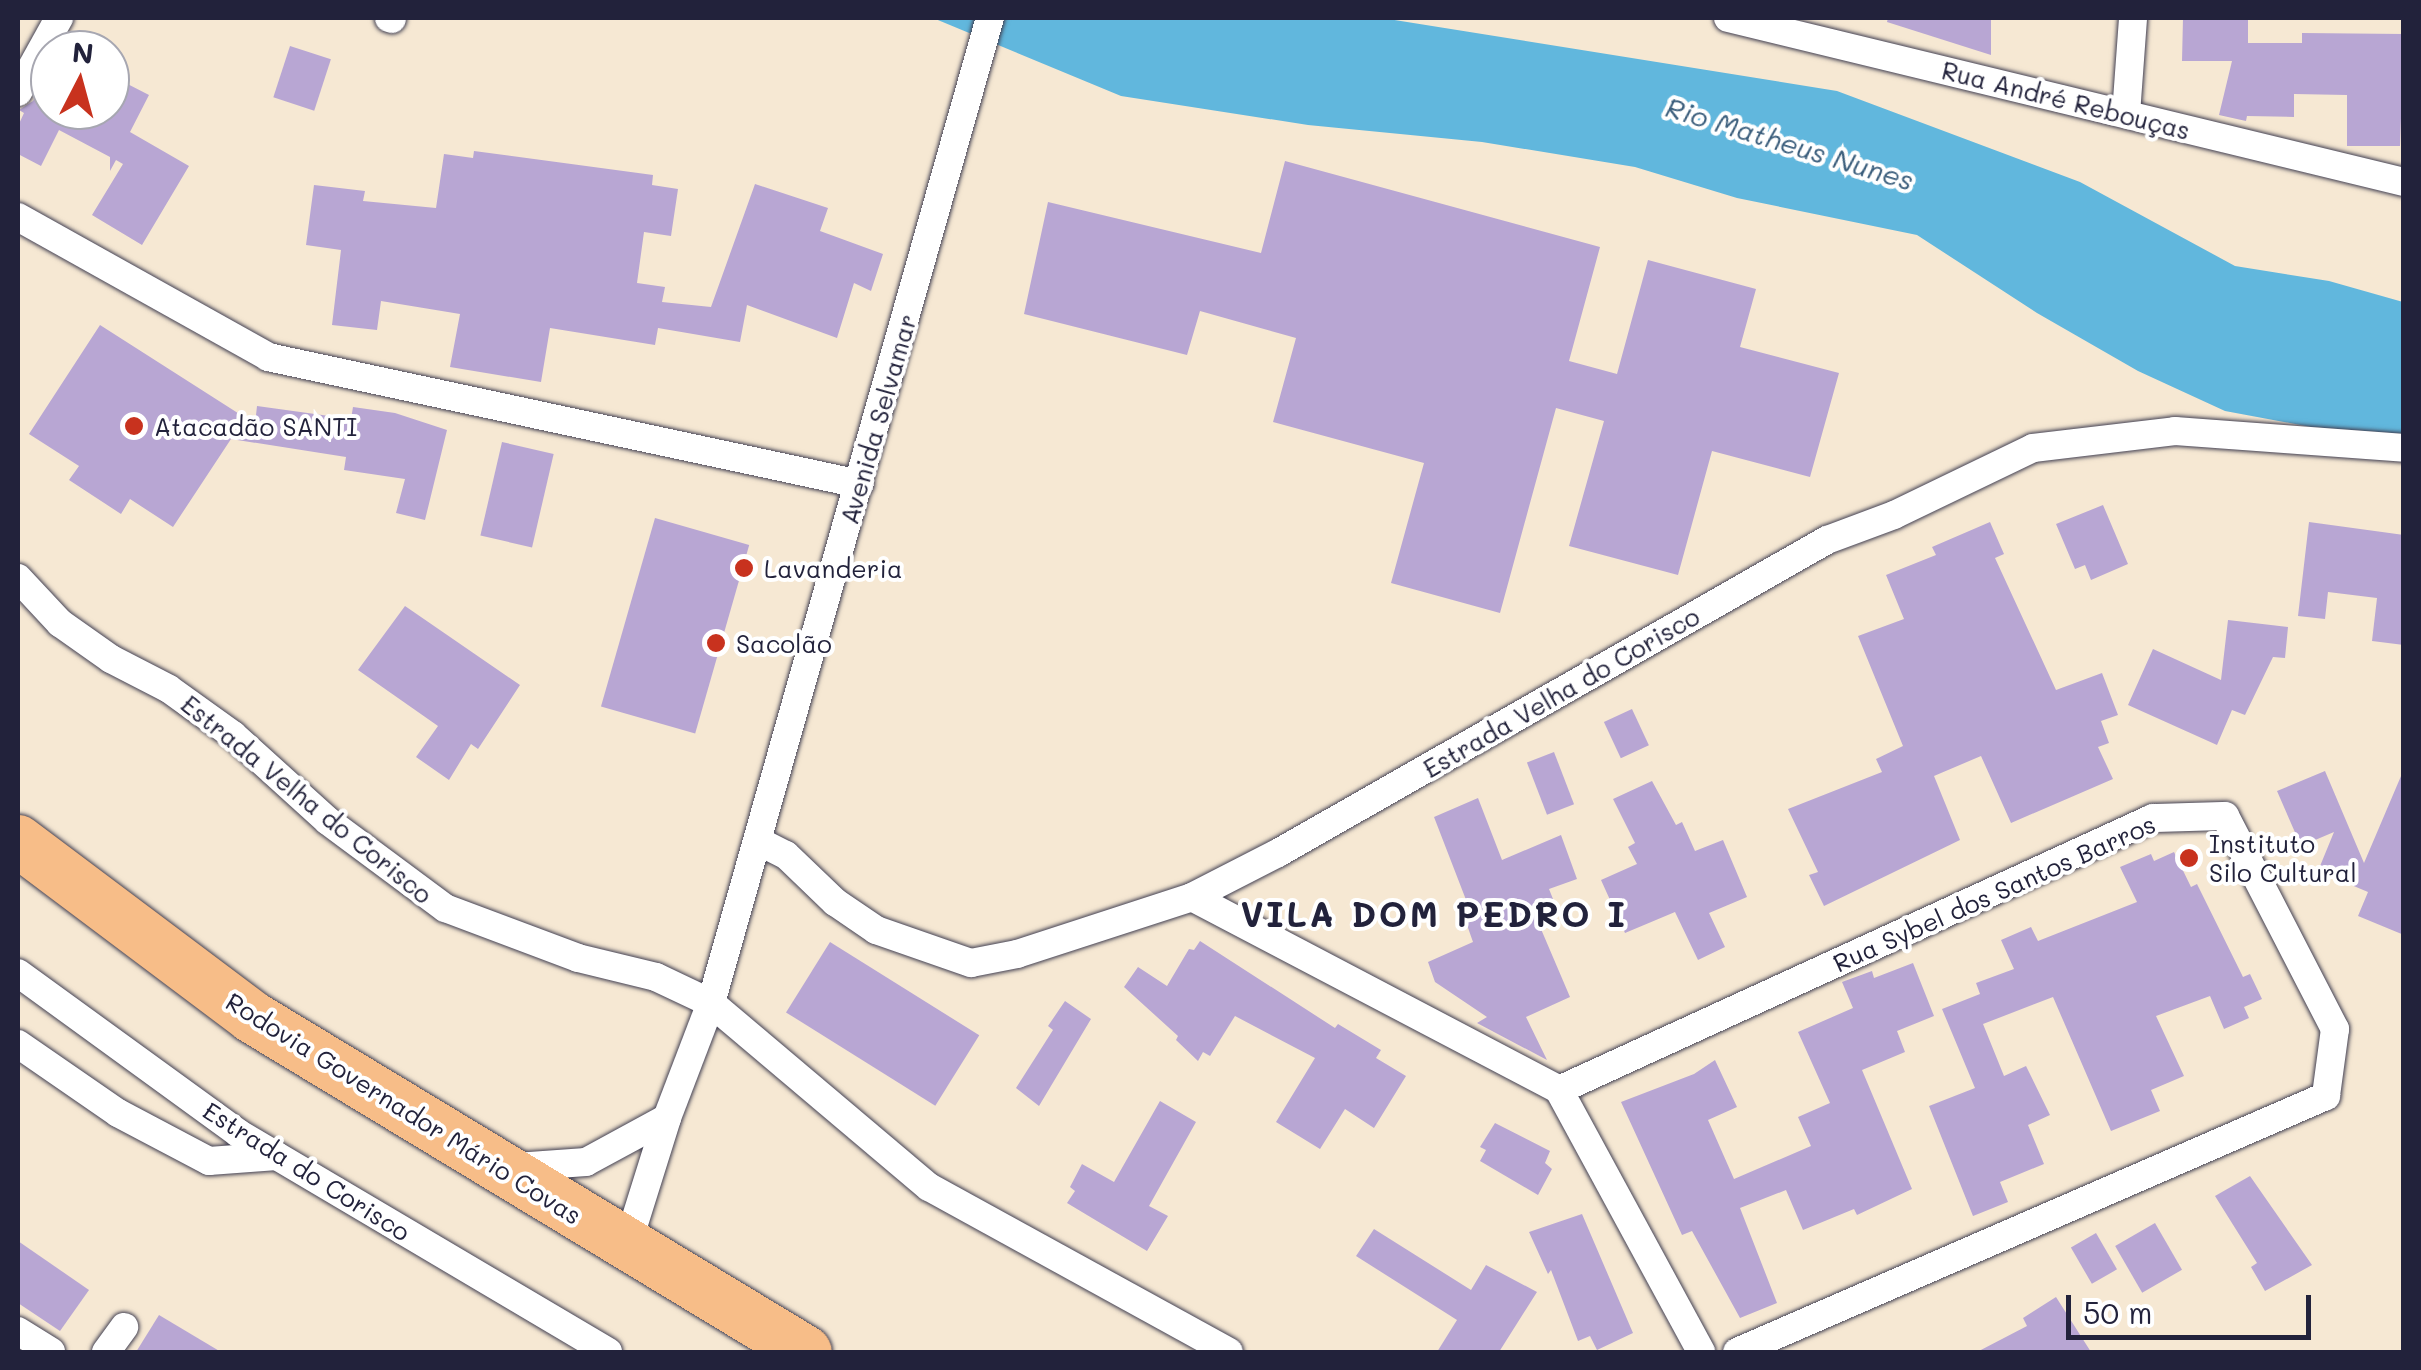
<!DOCTYPE html>
<meta charset="utf-8">
<style>
body{margin:0}
#map{position:relative;width:2421px;height:1370px;overflow:hidden;background:#f6e8d3;font-family:Mali,sans-serif}
div>[style]{position:absolute}
.water>*{inset:0;background:#61b7dd}
.building>*{inset:0;background:#b8a6d3;transform-origin:0 0}
.roads{filter:drop-shadow(0 0 2px #424052) drop-shadow(0 0 2px #424052)}
.street>*{height:28px;margin:-14px;padding:0 14px;transform-origin:14px;border-radius:14px;background:#fff}
.highway>*{height:52px;margin:-26px;padding:0 26px;transform-origin:26px;border-radius:26px;background:#f7bd88}
.dots>*{width:28px;height:28px;translate:-50% -50%;box-sizing:border-box;border:5px solid #fff;border-radius:50%}
span{translate:-50% -50%;white-space:nowrap;text-align:center;line-height:1.15;-webkit-text-stroke:8px #fff;paint-order:stroke}
.street-label{font-size:25px;color:#22223b}
.poi-label{font-size:25px;color:#22223b}
.left{translate:0 -50%;text-align:left}
.water-label{font-size:28px;color:#3b5e7c;font-style:italic}
.district-label{font-size:35px;color:#22223b;font-weight:700;letter-spacing:2.5px}
.frame{position:absolute;inset:0;border:20px solid #22223b;pointer-events:none}
.north{position:absolute;left:30px;top:30px;width:100px;height:100px;box-sizing:border-box;background:#fff;border:2px solid #a7a7b1;border-radius:50%;rotate:6deg;font-size:28px;font-weight:700;line-height:40px;text-align:center;color:#22223b}
.north::after{content:'';display:block;margin:auto;width:35px;height:45px;background:#c8321e;clip-path:polygon(50% 0,100% 100%,50% 72%,0 100%)}
.scale{position:absolute;left:2066px;top:1295px;width:245px;height:45px;box-sizing:border-box;border:5px solid #22223b;border-top:0;padding-left:12px;font-size:30px;line-height:35px;white-space:nowrap;color:#22223b;-webkit-text-stroke:8px #fff;paint-order:stroke}
</style>
<div id="map">
<div class="water">
<i style="clip-path:polygon(933px 18px,1382px 18px,1837px 91px,2080px 182px,2235px 266px,2329px 281px,2403px 302px,2403px 434px,2311px 427px,2225px 411px,2138px 371px,2037px 313px,1917px 235px,1737px 198px,1635px 167px,1482px 142px,1308px 125px,1121px 96px)"></i>
</div>
<div class="building">
<i style="clip-path:polygon(1888px 18px,1991px 18px,1991px 55px,1887px 22px)"></i>
<i style="clip-path:polygon(2183px 18px,2248px 18px,2248px 43px,2302px 43px,2302px 33px,2404px 34px,2400px 146px,2347px 146px,2347px 95px,2294px 94px,2294px 117px,2247px 116px,2246px 121px,2219px 115px,2232px 61px,2182px 61px)"></i>
<i style="left:290px;top:46px;width:43px;height:54px;rotate:18deg"></i>
<i style="clip-path:polygon(50px 70px,50px 110px,110px 110px,110px 75px,149px 95px,130px 132px,189px 166px,142px 245px,92px 215px,123px 164px,116px 160px,110px 171px,110px 157px,59px 130px,41px 166px,18px 154px,18px 126px,24px 113px,19px 110px,33px 101px)"></i>
<i style="clip-path:polygon(474px 151px,653px 175px,652px 185px,678px 189px,671px 236px,644px 232px,637px 283px,665px 287px,662px 302px,711px 307px,755px 184px,828px 208px,820px 231px,883px 254px,871px 291px,854px 283px,837px 338px,747px 305px,740px 342px,658px 328px,655px 345px,550px 328px,541px 382px,450px 367px,460px 314px,381px 301px,377px 330px,332px 325px,341px 250px,306px 245px,314px 185px,365px 191px,363px 201px,436px 208px,444px 154px,473px 158px)"></i>
<i style="clip-path:polygon(1285px 161px,1600px 247px,1569px 361px,1617px 374px,1648px 260px,1756px 289px,1740px 347px,1839px 373px,1810px 477px,1712px 451px,1678px 575px,1569px 546px,1604px 421px,1556px 408px,1500px 613px,1391px 583px,1424px 463px,1273px 422px,1296px 338px,1200px 311px,1187px 355px,1024px 314px,1048px 202px,1261px 253px)"></i>
<i style="clip-path:polygon(100px 325px,255px 424px,257px 406px,351px 419px,353px 407px,395px 413px,447px 430px,425px 520px,396px 513px,405px 479px,344px 470px,346px 457px,231px 439px,173px 527px,130px 499px,121px 514px,69px 480px,79px 466px,29px 434px)"></i>
<i style="left:502px;top:442px;width:53px;height:96px;rotate:13deg"></i>
<i style="clip-path:polygon(2103px 505px,2128px 564px,2091px 580px,2085px 565px,2075px 569px,2056px 524px)"></i>
<i style="left:655px;top:518px;width:98px;height:196px;rotate:16deg"></i>
<i style="clip-path:polygon(1990px 522px,2004px 554px,1995px 558px,2056px 690px,2102px 673px,2118px 715px,2101px 721px,2109px 743px,2098px 747px,2113px 779px,2011px 823px,1981px 756px,1934px 776px,1960px 840px,1824px 906px,1809px 875px,1818px 872px,1788px 809px,1882px 772px,1876px 759px,1903px 746px,1858px 636px,1904px 619px,1886px 575px,1936px 555px,1932px 547px)"></i>
<i style="clip-path:polygon(2309px 522px,2404px 535px,2404px 645px,2372px 641px,2377px 598px,2328px 592px,2325px 619px,2298px 616px)"></i>
<i style="clip-path:polygon(405px 606px,520px 685px,478px 749px,471px 744px,449px 780px,416px 757px,438px 726px,358px 670px)"></i>
<i style="clip-path:polygon(2228px 620px,2288px 627px,2285px 658px,2273px 657px,2245px 715px,2232px 710px,2217px 745px,2128px 705px,2153px 649px,2221px 680px)"></i>
<i style="left:1632px;top:709px;width:40px;height:31px;rotate:65deg"></i>
<i style="left:1554px;top:752px;width:56px;height:29px;rotate:69deg"></i>
<i style="clip-path:polygon(2404px 769px,2404px 935px,2358px 916px,2368px 892px,2318px 871px,2334px 832px,2301px 846px,2277px 791px,2325px 771px,2364px 863px)"></i>
<i style="clip-path:polygon(1652px 781px,1676px 825px,1682px 822px,1695px 851px,1723px 840px,1747px 897px,1709px 913px,1725px 947px,1698px 960px,1675px 912px,1625px 933px,1601px 880px,1637px 864px,1628px 847px,1635px 843px,1613px 799px)"></i>
<i style="clip-path:polygon(1478px 798px,1502px 860px,1561px 835px,1577px 879px,1549px 889px,1553px 899px,1532px 908px,1570px 997px,1526px 1017px,1547px 1060px,1477px 1023px,1487px 1017px,1435px 982px,1428px 962px,1473px 942px,1461px 908px,1468px 905px,1434px 817px)"></i>
<i style="clip-path:polygon(2174px 852px,2191px 887px,2197px 884px,2243px 977px,2250px 974px,2262px 999px,2244px 1007px,2249px 1018px,2224px 1029px,2210px 996px,2156px 1016px,2184px 1076px,2151px 1090px,2160px 1111px,2111px 1131px,2053px 997px,1983px 1024px,2004px 1076px,2026px 1066px,2050px 1115px,2028px 1125px,2044px 1164px,2000px 1182px,2008px 1202px,1973px 1216px,1929px 1106px,1975px 1088px,1942px 1009px,1980px 994px,1976px 983px,2014px 969px,2001px 940px,2031px 927px,2038px 941px,2137px 902px,2120px 867px,2151px 854px,2154px 861px)"></i>
<i style="clip-path:polygon(1200px 941px,1335px 1028px,1338px 1024px,1381px 1050px,1376px 1058px,1406px 1076px,1374px 1128px,1345px 1109px,1320px 1149px,1276px 1122px,1315px 1058px,1235px 1016px,1210px 1056px,1203px 1052px,1198px 1061px,1176px 1040px,1178px 1036px,1124px 987px,1138px 967px,1167px 986px,1189px 949px,1194px 950px)"></i>
<i style="left:830px;top:942px;width:176px;height:83px;rotate:32deg"></i>
<i style="clip-path:polygon(1913px 963px,1934px 1016px,1897px 1031px,1905px 1052px,1862px 1070px,1912px 1189px,1857px 1215px,1854px 1209px,1803px 1230px,1786px 1190px,1740px 1208px,1777px 1303px,1740px 1318px,1692px 1231px,1682px 1235px,1621px 1102px,1694px 1074px,1715px 1060px,1737px 1107px,1708px 1120px,1734px 1179px,1811px 1146px,1798px 1117px,1830px 1103px,1798px 1032px,1853px 1008px,1842px 982px,1872px 971px,1874px 978px)"></i>
<i style="clip-path:polygon(1065px 1001px,1091px 1019px,1039px 1106px,1016px 1088px,1053px 1030px,1048px 1026px)"></i>
<i style="clip-path:polygon(1160px 1101px,1196px 1122px,1149px 1206px,1168px 1216px,1147px 1251px,1067px 1203px,1075px 1191px,1070px 1187px,1082px 1164px,1114px 1182px)"></i>
<i style="clip-path:polygon(1495px 1123px,1550px 1151px,1545px 1163px,1552px 1169px,1538px 1195px,1480px 1161px,1486px 1150px,1480px 1147px)"></i>
<i style="clip-path:polygon(2250px 1176px,2312px 1265px,2265px 1291px,2251px 1267px,2257px 1263px,2215px 1196px)"></i>
<i style="clip-path:polygon(1582px 1214px,1633px 1333px,1597px 1350px,1590px 1336px,1578px 1341px,1551px 1270px,1548px 1274px,1529px 1232px)"></i>
<i style="left:2155px;top:1223px;width:54px;height:46px;rotate:60deg"></i>
<i style="clip-path:polygon(1374px 1229px,1471px 1290px,1486px 1265px,1537px 1292px,1499px 1352px,1437px 1352px,1457px 1320px,1356px 1256px)"></i>
<i style="left:2096px;top:1233px;width:42px;height:29px;rotate:60deg"></i>
<i style="clip-path:polygon(18px 1241px,89px 1290px,60px 1331px,18px 1303px)"></i>
<i style="clip-path:polygon(2056px 1297px,2091px 1352px,1977px 1352px,2027px 1326px,2023px 1318px)"></i>
<i style="clip-path:polygon(159px 1315px,221px 1352px,136px 1352px)"></i>
</div>
<div class="roads">
<div class="street">
<i style="left:389px;top:18px;width:3px;rotate:18deg"></i>
<i style="left:1728px;top:18px;width:696px;rotate:13.64deg"></i>
<i style="left:18px;top:92px;width:85px;rotate:-61deg"></i>
<i style="left:2126px;top:114px;width:96px;rotate:-85.8deg"></i>
<i style="left:18px;top:217px;width:287px;rotate:29.2deg"></i>
<i style="left:268px;top:357px;width:605px;rotate:12.11deg"></i>
<i style="left:18px;top:578px;width:62px;rotate:47deg"></i>
<i style="left:60px;top:623px;width:62px;rotate:35.2deg"></i>
<i style="left:111px;top:659px;width:65px;rotate:27.3deg"></i>
<i style="left:169px;top:689px;width:79px;rotate:35.7deg"></i>
<i style="left:233px;top:735px;width:128px;rotate:42.2deg"></i>
<i style="left:328px;top:821px;width:146px;rotate:36.6deg"></i>
<i style="left:445px;top:908px;width:142px;rotate:20.6deg"></i>
<i style="left:578px;top:958px;width:80px;rotate:13.7deg"></i>
<i style="left:656px;top:977px;width:61px;rotate:25.3deg"></i>
<i style="left:711px;top:1003px;width:285px;rotate:40.2deg"></i>
<i style="left:929px;top:1187px;width:342px;rotate:28.8deg"></i>
<i style="left:758px;top:841px;width:31px;rotate:27deg"></i>
<i style="left:786px;top:855px;width:68px;rotate:43.8deg"></i>
<i style="left:835px;top:902px;width:50px;rotate:34.3deg"></i>
<i style="left:876px;top:930px;width:101px;rotate:19.2deg"></i>
<i style="left:971px;top:963px;width:47px;rotate:-11.1deg"></i>
<i style="left:1017px;top:954px;width:184px;rotate:-18deg"></i>
<i style="left:1192px;top:897px;width:97px;rotate:-27.1deg"></i>
<i style="left:1278px;top:853px;width:632px;rotate:-29.69deg"></i>
<i style="left:1827px;top:540px;width:72px;rotate:-20.5deg"></i>
<i style="left:1894px;top:515px;width:154px;rotate:-25.7deg"></i>
<i style="left:2033px;top:448px;width:143px;rotate:-6.8deg"></i>
<i style="left:2175px;top:431px;width:230px;rotate:4.2deg"></i>
<i style="left:1192px;top:897px;width:415px;rotate:27.7deg"></i>
<i style="left:1559px;top:1090px;width:298px;rotate:61.5deg"></i>
<i style="left:18px;top:973px;width:272px;rotate:36deg"></i>
<i style="left:238px;top:1133px;width:430px;rotate:30.6deg"></i>
<i style="left:18px;top:1044px;width:121px;rotate:34.6deg"></i>
<i style="left:118px;top:1113px;width:103px;rotate:27.8deg"></i>
<i style="left:209px;top:1161px;width:68px;rotate:-4.2deg"></i>
<i style="left:1559px;top:1090px;width:653px;rotate:-24.6deg"></i>
<i style="left:2153px;top:818px;width:72px;rotate:-1.6deg"></i>
<i style="left:2225px;top:816px;width:240px;rotate:62.7deg"></i>
<i style="left:2335px;top:1029px;width:68px;rotate:97.7deg"></i>
<i style="left:2326px;top:1096px;width:642px;rotate:156.51deg"></i>
<i style="left:516px;top:1167px;width:70px;rotate:-4.1deg"></i>
<i style="left:586px;top:1162px;width:92px;rotate:-28.5deg"></i>
<i style="left:627px;top:1246px;width:134px;rotate:-72.6deg"></i>
<i style="left:667px;top:1118px;width:123px;rotate:-69.1deg"></i>
<i style="left:711px;top:1003px;width:1024px;rotate:-74.19deg"></i>
<i style="left:18px;top:1331px;width:39px;rotate:32deg"></i>
<i style="left:106px;top:1352px;width:31px;rotate:-54deg"></i>
</div>
<div class="highway">
<i style="left:18px;top:841px;width:293px;rotate:36.9deg"></i>
<i style="left:252px;top:1017px;width:647px;rotate:31.16deg"></i>
</div>
</div>
<div class="dots">
<i style="left:134px;top:426px;background:#c8321e"></i>
<i style="left:744px;top:568px;background:#c8321e"></i>
<i style="left:716px;top:643px;background:#c8321e"></i>
<i style="left:2189px;top:858px;background:#c8321e"></i>
</div>
<div class="street-label">
<span style="left:2066px;top:100px;rotate:14deg">Rua André Rebouças</span>
<span style="left:878px;top:419px;rotate:-74deg">Avenida Selvamar</span>
<span style="left:1561px;top:692px;rotate:-30deg">Estrada Velha do Corisco</span>
<span style="left:307px;top:799px;rotate:39deg">Estrada Velha do Corisco</span>
<span style="left:1994px;top:893px;rotate:-24deg">Rua Sybel dos Santos Barros</span>
<span style="left:404px;top:1108px;rotate:32deg">Rodovia Governador Mário Covas</span>
<span style="left:307px;top:1171px;rotate:32deg">Estrada do Corisco</span>
</div>
<div class="poi-label">
<span class="left" style="left:154px;top:426px">Atacadão SANTI</span>
<span class="left" style="left:764px;top:568px">Lavanderia</span>
<span class="left" style="left:736px;top:643px">Sacolão</span>
<span class="left" style="left:2209px;top:858px">Instituto<br>Silo Cultural</span>
</div>
<div class="water-label">
<span style="left:1790px;top:143px;rotate:17deg">Rio Matheus Nunes</span>
</div>
<div class="district-label">
<span style="left:1434px;top:913px">VILA DOM PEDRO I</span>
</div>
<div class="frame"></div>
<div class="north">N</div>
<div class="scale">50 m</div>
</div>
